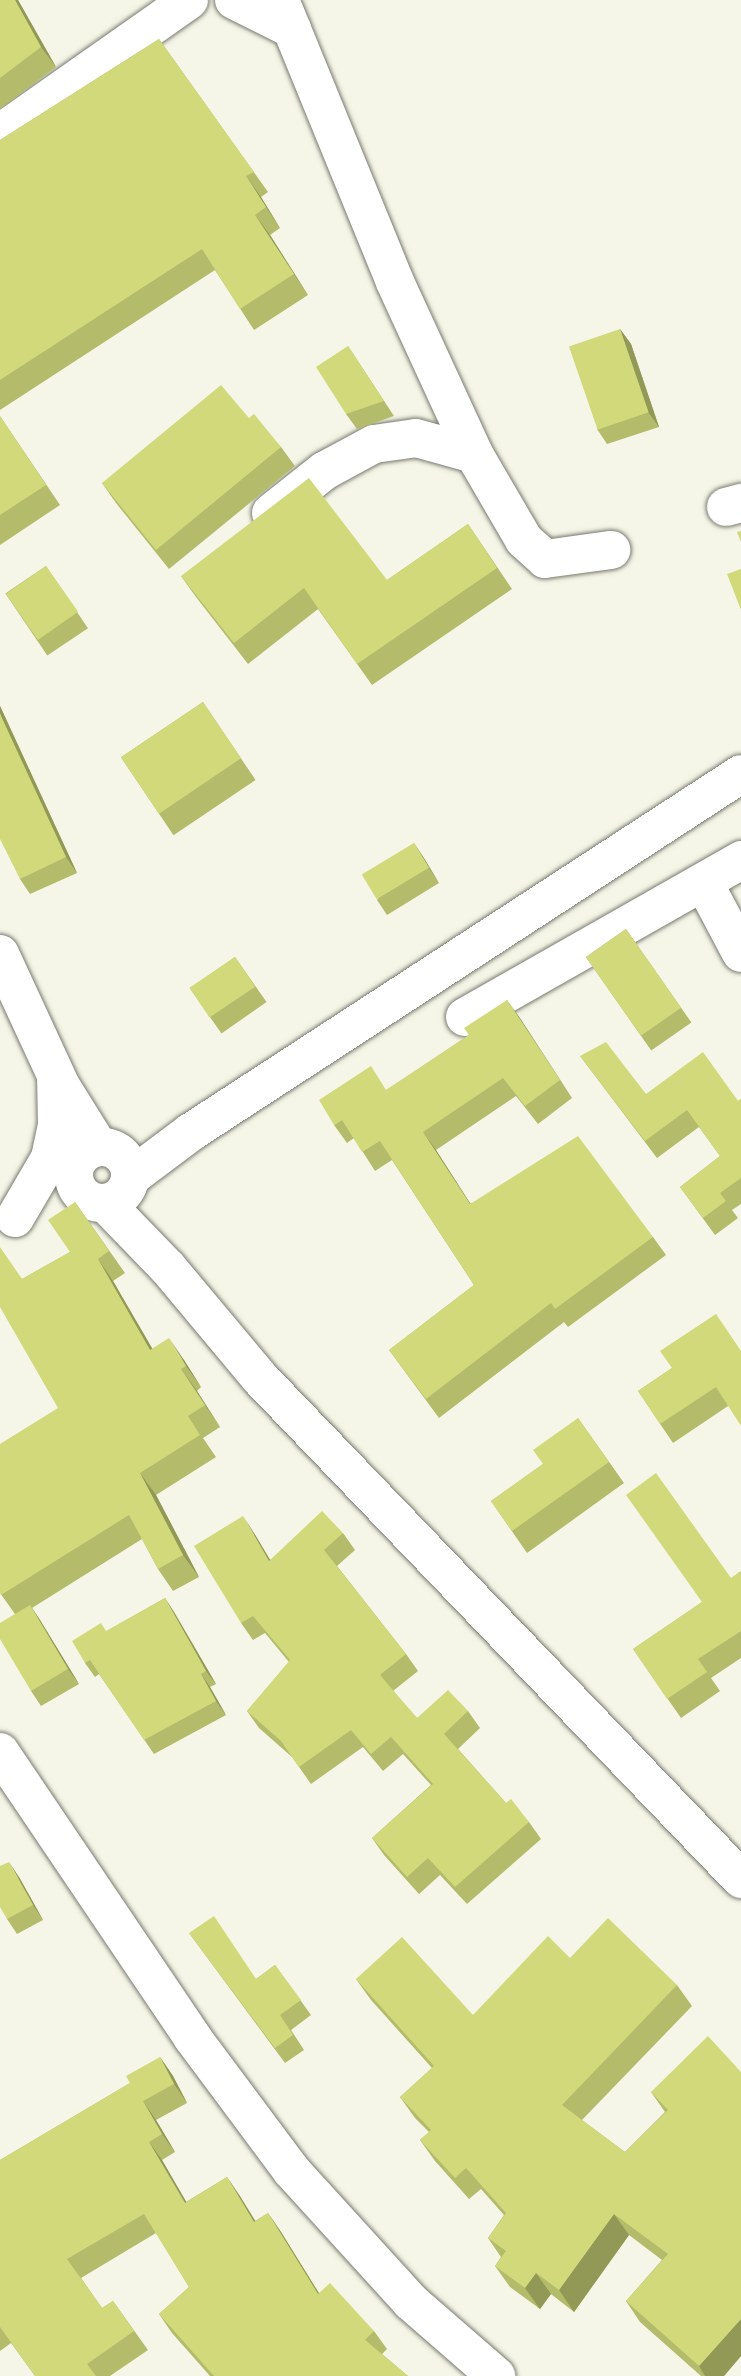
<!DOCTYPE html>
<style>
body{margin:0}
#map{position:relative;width:741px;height:2376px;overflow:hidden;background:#f5f6e8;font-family:"DM Sans",sans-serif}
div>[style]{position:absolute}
.roads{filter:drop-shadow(0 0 2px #787a6d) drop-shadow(0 0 2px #787a6d)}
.minor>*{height:38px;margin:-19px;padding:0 19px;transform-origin:19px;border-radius:19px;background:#fff}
.minor>.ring{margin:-19px;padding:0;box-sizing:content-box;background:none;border:38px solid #fff;border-radius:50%}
.wall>*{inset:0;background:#b4bb6a;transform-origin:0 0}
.shaded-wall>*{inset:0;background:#929856}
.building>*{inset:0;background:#d1d97b;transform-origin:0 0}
span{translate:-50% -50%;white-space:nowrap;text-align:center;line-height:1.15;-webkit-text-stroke:5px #fff;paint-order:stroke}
</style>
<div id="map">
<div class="roads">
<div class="minor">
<i style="left:234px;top:0;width:65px;rotate:26.6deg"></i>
<i style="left:280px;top:0;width:305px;rotate:67.8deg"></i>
<i style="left:395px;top:282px;width:189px;rotate:65.3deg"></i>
<i style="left:474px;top:454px;width:99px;rotate:59.8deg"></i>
<i style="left:524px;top:540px;width:28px;rotate:42deg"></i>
<i style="left:545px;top:559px;width:67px;rotate:-7.8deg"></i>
<i style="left:0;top:133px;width:231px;rotate:-35.1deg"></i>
<i style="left:726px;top:507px;width:16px;rotate:-15deg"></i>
<i style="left:271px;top:513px;width:68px;rotate:-38.4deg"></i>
<i style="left:324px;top:471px;width:57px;rotate:-28.4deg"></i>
<i style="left:374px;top:444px;width:42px;rotate:-8.1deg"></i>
<i style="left:416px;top:438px;width:60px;rotate:15.4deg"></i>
<i style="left:704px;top:883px;width:79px;rotate:62.1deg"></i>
<i style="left:0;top:954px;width:145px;rotate:65.2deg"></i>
<i style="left:61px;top:1086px;width:72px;rotate:58.1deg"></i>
<i style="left:465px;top:1017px;width:318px;rotate:-29.6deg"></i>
<i class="ring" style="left:74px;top:1147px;width:18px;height:18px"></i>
<i style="left:131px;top:1177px;width:75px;rotate:-36.9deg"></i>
<i style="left:191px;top:1132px;width:656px;rotate:-33.06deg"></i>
<i style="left:106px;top:1204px;width:89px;rotate:45.9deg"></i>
<i style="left:168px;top:1268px;width:142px;rotate:50.1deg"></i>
<i style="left:259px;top:1377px;width:696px;rotate:46.16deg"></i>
<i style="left:15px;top:1218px;width:69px;rotate:-59.7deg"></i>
<i style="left:50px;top:1158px;width:33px;rotate:-78deg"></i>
<i style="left:57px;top:1126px;width:50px;rotate:-91.1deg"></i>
<i style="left:0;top:1752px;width:344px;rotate:56deg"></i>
<i style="left:192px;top:2037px;width:166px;rotate:53.3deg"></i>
<i style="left:291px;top:2170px;width:178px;rotate:47.7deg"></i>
<i style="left:411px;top:2302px;width:113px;rotate:41deg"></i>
</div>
</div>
<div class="wall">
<i style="clip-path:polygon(0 0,18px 0,56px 67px,0 109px)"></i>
<i style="clip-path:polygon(159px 39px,268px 192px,261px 197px,280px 228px,270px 235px,308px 295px,254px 330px,215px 270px,0 410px,0 140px)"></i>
<i style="clip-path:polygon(620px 329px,631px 344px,659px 427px,607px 444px,597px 429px)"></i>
<i style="clip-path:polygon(348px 346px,394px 416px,357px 429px,346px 414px)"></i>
<i style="clip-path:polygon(0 416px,60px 505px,0 545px)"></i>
<i style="clip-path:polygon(249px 418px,281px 447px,295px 466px,169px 569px,116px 503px,102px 483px)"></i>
<i style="clip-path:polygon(468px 524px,512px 589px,372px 685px,318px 609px,248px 664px,196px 597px,181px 576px,387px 580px)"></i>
<i style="left:46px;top:566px;width:75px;height:49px;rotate:56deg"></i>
<i style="left:203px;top:702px;width:94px;height:99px;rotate:56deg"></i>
<i style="clip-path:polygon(0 706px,77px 873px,30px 894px,20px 879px)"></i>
<i style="clip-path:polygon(414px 843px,439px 883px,387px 915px,377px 900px)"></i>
<i style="left:626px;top:929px;width:114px;height:49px;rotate:55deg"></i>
<i style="left:235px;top:957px;width:55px;height:55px;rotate:55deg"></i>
<i style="clip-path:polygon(507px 1000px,572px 1098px,538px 1124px,516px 1096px,436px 1150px,470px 1203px,653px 1237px,666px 1255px,568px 1327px,564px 1322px,439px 1418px,389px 1350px,474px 1285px,392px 1160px,375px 1171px,354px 1138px,347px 1143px,334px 1125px,469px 1035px)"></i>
<i style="clip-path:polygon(580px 1056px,646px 1094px,738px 1101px,741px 1099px,741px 1204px,732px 1210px,738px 1218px,715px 1235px,680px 1187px,720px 1156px,699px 1127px,657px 1158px)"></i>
<i style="clip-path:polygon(75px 1202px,125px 1273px,113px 1281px,152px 1349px,184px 1360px,201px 1387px,197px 1391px,220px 1427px,203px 1438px,216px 1457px,156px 1495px,199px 1577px,173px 1591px,158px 1569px,142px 1539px,32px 1608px,40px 1620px,79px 1684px,41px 1706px,31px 1691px,15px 1614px,0 1593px,58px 1408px,22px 1279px,70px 1252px)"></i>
<i style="clip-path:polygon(716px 1314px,728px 1406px,673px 1443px,638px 1391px,672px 1368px)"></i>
<i style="clip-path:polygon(578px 1418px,624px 1483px,527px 1553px,491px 1501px,543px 1464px)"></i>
<i style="clip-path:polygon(254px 1533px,270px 1560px,343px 1533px,355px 1550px,337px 1566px,406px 1654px,418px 1671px,393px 1691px,417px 1718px,468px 1711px,480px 1728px,458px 1749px,506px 1803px,529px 1822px,541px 1839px,467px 1904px,440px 1875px,419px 1894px,384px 1855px,372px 1838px,431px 1785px,403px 1754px,383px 1771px,363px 1747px,311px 1784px,292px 1757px,259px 1728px,247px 1711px,289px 1662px,265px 1633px,253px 1640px,241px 1623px)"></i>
<i style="clip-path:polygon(741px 1571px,741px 1658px,711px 1678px,720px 1691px,681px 1718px,633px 1649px,702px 1602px)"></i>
<i style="clip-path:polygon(165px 1598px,174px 1612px,216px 1684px,210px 1687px,226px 1715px,154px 1754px,99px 1674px,95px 1677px,85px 1663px,107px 1631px)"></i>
<i style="clip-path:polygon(19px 1877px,43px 1920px,17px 1934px,7px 1919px)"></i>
<i style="clip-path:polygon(189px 1933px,256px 1979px,275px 1965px,311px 2015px,291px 2030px,304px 2050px,285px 2063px)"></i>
<i style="clip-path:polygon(570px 1958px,677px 1985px,692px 2006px,582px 2120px,625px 2152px,665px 2112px,651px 2092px,741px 2072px,741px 2356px,724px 2376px,701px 2376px,640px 2322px,626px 2301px,662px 2260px,629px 2235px,574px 2312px,551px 2294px,540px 2309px,510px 2287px,495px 2266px,501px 2257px,488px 2238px,504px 2215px,481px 2189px,469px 2199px,435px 2161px,420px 2140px,429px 2132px,415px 2118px,400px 2097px,432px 2068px,371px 2000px,356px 1979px,473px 2015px)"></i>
<i style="clip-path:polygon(160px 2057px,173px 2076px,187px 2103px,156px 2120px,175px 2152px,162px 2160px,186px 2202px,227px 2177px,255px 2221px,268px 2213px,281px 2232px,319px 2293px,374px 2331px,387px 2349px,382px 2354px,408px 2376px,210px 2376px,172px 2333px,159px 2314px,189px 2287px,156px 2233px,81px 2278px,102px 2308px,113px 2301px,148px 2350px,110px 2376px,35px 2376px,11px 2343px,0 2351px,0 2160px,130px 2083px)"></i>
</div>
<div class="shaded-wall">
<i style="clip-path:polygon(15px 0,18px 0,56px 67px,41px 47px)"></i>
<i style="clip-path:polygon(246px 176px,261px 197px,280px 228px,266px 207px)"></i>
<i style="clip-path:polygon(255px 215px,270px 235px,308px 295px,294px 274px)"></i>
<i style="clip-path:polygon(620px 329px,631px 344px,659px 427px,648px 412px)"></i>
<i style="clip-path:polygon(0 706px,77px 873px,66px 857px,0 714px)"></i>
<i style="clip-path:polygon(414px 843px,424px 858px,439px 883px,429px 868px)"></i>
<i style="clip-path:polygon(507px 1000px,520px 1018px,572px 1098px,560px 1080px)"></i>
<i style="clip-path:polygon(423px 1132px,436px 1150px,482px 1222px,470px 1204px)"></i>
<i style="clip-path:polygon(98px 1259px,113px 1281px,166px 1372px,150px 1350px)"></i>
<i style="clip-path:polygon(169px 1338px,184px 1360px,201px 1387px,186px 1366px)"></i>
<i style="clip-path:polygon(181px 1369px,197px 1391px,220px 1427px,205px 1405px)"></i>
<i style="clip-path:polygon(140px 1473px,156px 1495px,199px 1577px,183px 1555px)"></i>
<i style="clip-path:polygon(243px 1516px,254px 1533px,281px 1578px,269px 1561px)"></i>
<i style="clip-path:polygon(165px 1598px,174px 1612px,216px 1684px,206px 1671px)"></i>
<i style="clip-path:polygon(30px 1605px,40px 1620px,79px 1684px,68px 1669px)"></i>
<i style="clip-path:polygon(201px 1674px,210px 1687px,226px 1715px,216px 1701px)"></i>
<i style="clip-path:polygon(9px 1862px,19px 1877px,43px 1920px,33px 1905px)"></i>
<i style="clip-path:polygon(160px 2057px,173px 2076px,187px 2103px,174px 2084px)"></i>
<i style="clip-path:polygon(143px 2101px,156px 2120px,175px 2152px,162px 2134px)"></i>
<i style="clip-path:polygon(149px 2142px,162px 2160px,198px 2222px,185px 2203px)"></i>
<i style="clip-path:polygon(227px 2177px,240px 2196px,267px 2240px,254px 2222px)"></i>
<i style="clip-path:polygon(268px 2213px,281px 2232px,331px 2313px,318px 2294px)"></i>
<i style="clip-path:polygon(614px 2214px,629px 2235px,574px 2312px,559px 2290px)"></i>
<i style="clip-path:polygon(536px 2273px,551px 2294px,540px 2309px,525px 2288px)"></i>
<i style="clip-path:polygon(741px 2319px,741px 2356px,724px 2376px,705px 2376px,699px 2366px)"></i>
</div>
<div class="building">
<i style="clip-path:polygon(0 0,15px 0,41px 47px,0 78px)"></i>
<i style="clip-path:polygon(159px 39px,254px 172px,246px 176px,266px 207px,255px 215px,294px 274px,240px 309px,202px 249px,0 380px,0 140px)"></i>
<i style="left:620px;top:329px;width:88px;height:54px;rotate:71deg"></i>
<i style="clip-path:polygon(348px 346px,384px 401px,346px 414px,316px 367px)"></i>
<i style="clip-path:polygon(221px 385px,249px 418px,254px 414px,281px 447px,156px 550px,102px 483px)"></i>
<i style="clip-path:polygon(0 416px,46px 485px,0 515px)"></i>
<i style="clip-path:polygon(309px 478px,387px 580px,468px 524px,497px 568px,357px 664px,304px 588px,234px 643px,181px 576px)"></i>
<i style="clip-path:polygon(741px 531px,741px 542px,737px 532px)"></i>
<i style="left:46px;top:566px;width:56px;height:49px;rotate:55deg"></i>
<i style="clip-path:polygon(741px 569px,741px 610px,727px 574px)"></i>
<i style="left:203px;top:702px;width:68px;height:99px;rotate:56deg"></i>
<i style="clip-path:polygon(0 714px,66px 857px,20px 879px,0 839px)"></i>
<i style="left:414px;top:843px;width:29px;height:61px;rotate:59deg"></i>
<i style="left:626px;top:929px;width:96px;height:49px;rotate:55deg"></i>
<i style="left:235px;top:957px;width:36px;height:55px;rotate:56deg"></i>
<i style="clip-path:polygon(507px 1000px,560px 1080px,525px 1106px,503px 1078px,423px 1132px,470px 1204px,578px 1136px,653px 1237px,555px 1309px,551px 1303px,426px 1399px,389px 1350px,474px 1285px,380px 1141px,362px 1152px,342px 1120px,334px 1125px,319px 1100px,371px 1066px,386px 1090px,469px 1035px,464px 1028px)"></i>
<i style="clip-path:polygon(606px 1042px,646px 1094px,703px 1052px,738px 1101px,741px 1099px,741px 1178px,720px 1193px,726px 1201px,703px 1218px,680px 1187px,720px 1156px,687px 1110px,645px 1141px,580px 1056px)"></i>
<i style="clip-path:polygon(75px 1202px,109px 1251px,98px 1259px,150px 1350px,169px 1338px,186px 1366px,181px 1369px,205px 1405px,188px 1416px,200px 1435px,140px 1473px,183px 1555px,158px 1569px,129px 1515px,1px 1595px,0 1593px,0 1444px,58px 1408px,0 1307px,0 1247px,22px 1279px,70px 1252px,48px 1220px)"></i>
<i style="clip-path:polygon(716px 1314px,741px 1351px,741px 1426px,716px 1387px,660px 1424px,638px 1391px,672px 1368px,660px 1351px)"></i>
<i style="clip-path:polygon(578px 1418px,609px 1462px,512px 1531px,491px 1501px,543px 1464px,533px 1450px)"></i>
<i style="clip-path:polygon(656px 1473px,731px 1578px,741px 1571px,741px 1631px,698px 1659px,707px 1672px,667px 1699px,633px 1649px,702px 1602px,626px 1495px)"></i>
<i style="clip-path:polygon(322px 1511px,343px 1533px,324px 1550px,406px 1654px,380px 1675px,417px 1718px,448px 1690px,468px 1711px,444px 1734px,506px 1803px,511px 1799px,529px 1822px,455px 1887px,428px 1858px,407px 1877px,372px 1838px,433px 1784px,391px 1737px,371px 1754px,351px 1730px,299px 1767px,281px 1741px,247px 1711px,290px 1660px,253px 1616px,241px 1623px,194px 1546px,243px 1516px,269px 1561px)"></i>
<i style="clip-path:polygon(165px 1598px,206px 1671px,201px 1674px,216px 1701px,144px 1740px,90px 1660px,85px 1663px,72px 1641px,101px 1623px,106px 1631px)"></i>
<i style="clip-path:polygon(30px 1605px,68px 1669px,31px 1691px,0 1639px,0 1623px)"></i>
<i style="clip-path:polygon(9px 1862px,33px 1905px,7px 1919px,0 1907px,0 1866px)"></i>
<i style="clip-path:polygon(214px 1916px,256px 1979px,275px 1965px,301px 2000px,280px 2015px,293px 2035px,275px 2048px,189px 1933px)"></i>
<i style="clip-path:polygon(608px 1918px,677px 1985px,562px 2105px,625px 2152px,668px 2110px,651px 2092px,708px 2036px,741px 2072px,741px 2319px,699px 2366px,626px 2301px,668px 2254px,614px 2214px,559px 2290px,536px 2273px,525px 2288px,495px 2266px,506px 2251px,488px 2238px,506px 2213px,466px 2168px,455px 2178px,420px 2140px,431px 2130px,400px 2097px,434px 2066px,356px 1979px,402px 1937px,473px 2015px,548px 1936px,570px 1958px)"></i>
<i style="clip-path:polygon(160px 2057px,174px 2084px,143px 2101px,162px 2134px,149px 2142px,185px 2203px,227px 2177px,254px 2222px,268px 2213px,318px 2294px,330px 2283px,374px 2331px,365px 2340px,408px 2376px,214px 2376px,159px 2314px,189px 2287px,144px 2214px,67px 2259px,102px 2308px,113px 2301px,134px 2331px,87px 2364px,96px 2376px,35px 2376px,0 2327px,0 2160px,130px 2083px,126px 2076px)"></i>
</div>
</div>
